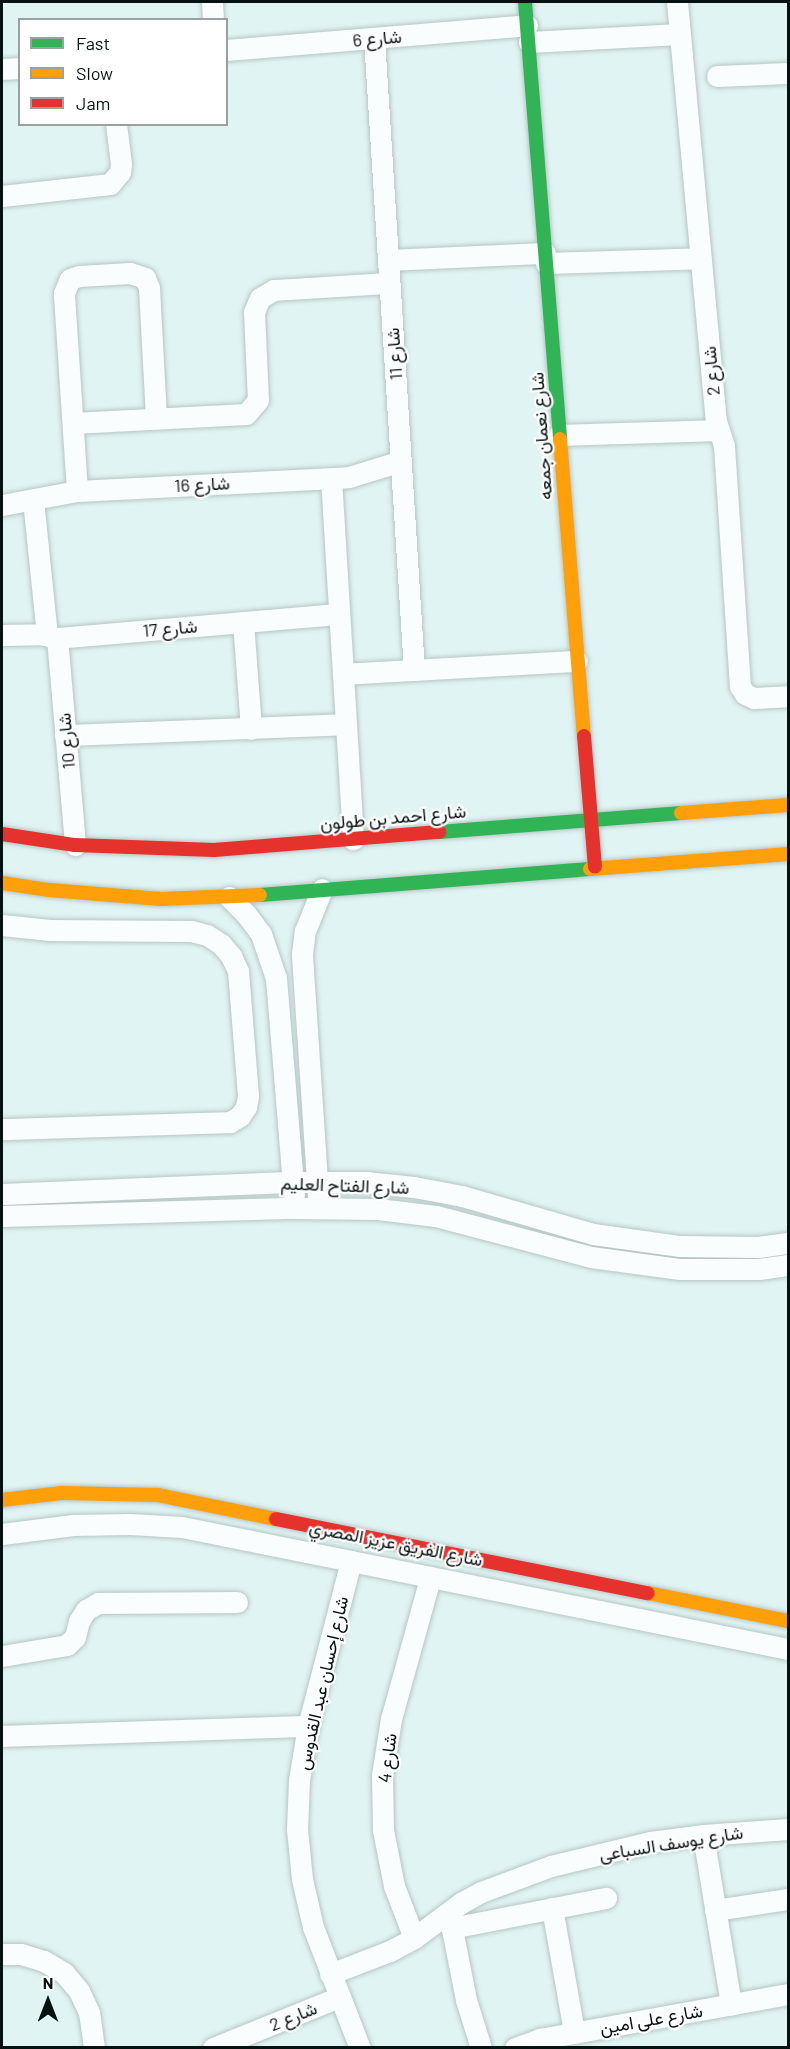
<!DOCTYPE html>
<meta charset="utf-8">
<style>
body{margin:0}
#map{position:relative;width:790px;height:2049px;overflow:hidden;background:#e0f4f3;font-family:Barlow,Vazirmatn,sans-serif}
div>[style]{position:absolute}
.roads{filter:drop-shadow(0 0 2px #b6c6c5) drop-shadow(0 0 2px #b6c6c5)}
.street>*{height:21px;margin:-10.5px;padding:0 10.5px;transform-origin:10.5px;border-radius:10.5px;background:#fafdfd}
.fast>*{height:14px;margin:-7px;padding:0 7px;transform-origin:7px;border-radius:7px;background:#30b455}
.slow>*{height:14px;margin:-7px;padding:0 7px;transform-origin:7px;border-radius:7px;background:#ff9f0a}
.jam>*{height:14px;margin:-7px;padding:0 7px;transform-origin:7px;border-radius:7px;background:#e5322d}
span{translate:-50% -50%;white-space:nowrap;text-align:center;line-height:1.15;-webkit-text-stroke:4.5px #fff;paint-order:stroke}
.street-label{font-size:18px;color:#061212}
.frame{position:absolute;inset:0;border:3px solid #061212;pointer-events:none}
.legend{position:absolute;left:18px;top:18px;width:210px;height:108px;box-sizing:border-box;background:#fff;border:2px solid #9ba0a0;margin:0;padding:8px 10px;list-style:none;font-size:18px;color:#061212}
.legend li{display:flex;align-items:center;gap:12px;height:30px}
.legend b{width:30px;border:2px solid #9ba0a0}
.north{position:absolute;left:18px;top:1971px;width:60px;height:60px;-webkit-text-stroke:4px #fff;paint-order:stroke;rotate:0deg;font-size:16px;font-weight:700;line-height:24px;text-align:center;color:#061212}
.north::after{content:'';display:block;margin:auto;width:21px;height:27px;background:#061212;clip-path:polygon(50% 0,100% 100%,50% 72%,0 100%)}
</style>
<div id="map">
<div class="roads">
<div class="street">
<i style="left:212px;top:2px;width:18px;rotate:87deg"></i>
<i style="left:677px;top:2px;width:421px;rotate:84.7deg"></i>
<i style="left:716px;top:421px;width:26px;rotate:72deg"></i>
<i style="left:724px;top:446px;width:241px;rotate:86.2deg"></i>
<i style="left:740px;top:686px;width:9px;rotate:58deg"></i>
<i style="left:745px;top:694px;width:10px;rotate:24deg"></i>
<i style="left:754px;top:698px;width:34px;rotate:-3deg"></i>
<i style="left:374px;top:38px;width:633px;rotate:86.38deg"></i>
<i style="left:529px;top:42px;width:151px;rotate:-3deg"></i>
<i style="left:226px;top:50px;width:302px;rotate:-4.7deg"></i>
<i style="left:2px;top:69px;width:18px;rotate:-3deg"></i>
<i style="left:717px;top:76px;width:71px;rotate:-2.4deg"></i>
<i style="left:2px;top:196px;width:109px;rotate:-6.3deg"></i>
<i style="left:110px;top:184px;width:16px;rotate:-50deg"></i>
<i style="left:120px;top:172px;width:8px;rotate:-83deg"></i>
<i style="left:121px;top:164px;width:40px;rotate:-97.1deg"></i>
<i style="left:388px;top:260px;width:157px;rotate:-2.6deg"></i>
<i style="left:546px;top:263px;width:155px;rotate:-1.8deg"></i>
<i style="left:73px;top:423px;width:173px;rotate:-3deg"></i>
<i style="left:246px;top:414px;width:18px;rotate:-49deg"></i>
<i style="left:258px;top:400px;width:88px;rotate:-92.6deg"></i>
<i style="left:254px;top:312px;width:15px;rotate:-67deg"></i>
<i style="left:260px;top:298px;width:16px;rotate:-30deg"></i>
<i style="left:274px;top:290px;width:115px;rotate:-3.5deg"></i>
<i style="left:559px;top:435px;width:159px;rotate:-1.8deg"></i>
<i style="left:331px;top:478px;width:362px;rotate:86.5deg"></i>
<i style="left:77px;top:491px;width:198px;rotate:-93.8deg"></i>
<i style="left:64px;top:293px;width:15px;rotate:-67deg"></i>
<i style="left:70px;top:279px;width:9px;rotate:-18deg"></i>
<i style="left:79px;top:276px;width:51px;rotate:-3.4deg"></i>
<i style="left:130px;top:273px;width:16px;rotate:18deg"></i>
<i style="left:145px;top:278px;width:11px;rotate:68deg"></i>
<i style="left:149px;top:288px;width:130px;rotate:86.9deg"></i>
<i style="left:33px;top:500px;width:136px;rotate:84.1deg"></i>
<i style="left:2px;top:505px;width:76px;rotate:-10.6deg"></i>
<i style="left:77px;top:491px;width:272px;rotate:-2.9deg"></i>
<i style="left:349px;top:477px;width:54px;rotate:-17.1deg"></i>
<i style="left:243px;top:622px;width:107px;rotate:85.7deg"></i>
<i style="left:2px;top:635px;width:39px;rotate:-1deg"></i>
<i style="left:41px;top:634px;width:16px;rotate:14deg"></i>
<i style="left:57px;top:638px;width:283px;rotate:-4.9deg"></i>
<i style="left:57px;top:638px;width:208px;rotate:85deg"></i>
<i style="left:343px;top:674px;width:234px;rotate:-3.2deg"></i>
<i style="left:65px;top:735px;width:281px;rotate:-2.2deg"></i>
<i style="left:229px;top:897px;width:24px;rotate:45deg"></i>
<i style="left:246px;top:914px;width:25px;rotate:53deg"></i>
<i style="left:261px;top:934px;width:46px;rotate:71.2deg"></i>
<i style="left:276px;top:978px;width:218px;rotate:85.3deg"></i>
<i style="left:2px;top:925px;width:48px;rotate:5.9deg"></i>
<i style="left:50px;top:930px;width:141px;rotate:0.4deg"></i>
<i style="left:191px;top:931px;width:16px;rotate:14deg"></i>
<i style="left:207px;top:935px;width:17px;rotate:33deg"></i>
<i style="left:221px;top:944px;width:16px;rotate:50deg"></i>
<i style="left:231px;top:956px;width:17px;rotate:65deg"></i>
<i style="left:238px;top:971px;width:125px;rotate:85.4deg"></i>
<i style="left:248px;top:1096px;width:11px;rotate:100deg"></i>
<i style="left:246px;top:1107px;width:11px;rotate:124deg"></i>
<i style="left:240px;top:1116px;width:12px;rotate:149deg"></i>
<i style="left:230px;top:1122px;width:228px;rotate:178.2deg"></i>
<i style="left:2px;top:1194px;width:291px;rotate:-2.4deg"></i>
<i style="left:293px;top:1182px;width:73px"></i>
<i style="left:366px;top:1182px;width:48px;rotate:5.9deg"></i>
<i style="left:414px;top:1187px;width:49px;rotate:10.6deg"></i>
<i style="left:462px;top:1196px;width:136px;rotate:16.2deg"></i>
<i style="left:593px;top:1234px;width:88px;rotate:7.9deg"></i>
<i style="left:680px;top:1246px;width:78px;rotate:0.7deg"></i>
<i style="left:758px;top:1247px;width:30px;rotate:-8deg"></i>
<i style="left:318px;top:1196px;width:243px;rotate:-93.8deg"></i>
<i style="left:302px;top:954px;width:23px;rotate:-83deg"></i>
<i style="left:305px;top:931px;width:45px;rotate:-68deg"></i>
<i style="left:2px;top:1216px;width:293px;rotate:-1.6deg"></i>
<i style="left:295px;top:1208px;width:83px;rotate:0.7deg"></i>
<i style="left:378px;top:1209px;width:58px;rotate:6.9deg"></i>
<i style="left:436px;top:1216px;width:160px;rotate:14.8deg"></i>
<i style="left:591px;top:1257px;width:90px;rotate:7.7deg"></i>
<i style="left:680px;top:1269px;width:79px"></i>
<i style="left:759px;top:1269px;width:29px;rotate:-8deg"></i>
<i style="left:2px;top:1534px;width:72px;rotate:-7.2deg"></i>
<i style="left:73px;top:1525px;width:57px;rotate:-1deg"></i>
<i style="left:130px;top:1524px;width:52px;rotate:3.3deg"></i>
<i style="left:182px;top:1527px;width:618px;rotate:11.38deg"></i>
<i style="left:351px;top:1561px;width:171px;rotate:104.6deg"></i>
<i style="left:308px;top:1726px;width:55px;rotate:99.5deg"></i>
<i style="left:299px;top:1780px;width:49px;rotate:92.3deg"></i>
<i style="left:297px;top:1829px;width:50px;rotate:84.3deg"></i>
<i style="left:302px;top:1879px;width:49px;rotate:77.1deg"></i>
<i style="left:313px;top:1927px;width:130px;rotate:68.8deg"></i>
<i style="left:2px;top:1656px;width:66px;rotate:-9.6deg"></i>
<i style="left:67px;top:1645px;width:11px;rotate:-45deg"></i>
<i style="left:75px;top:1637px;width:16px;rotate:-76deg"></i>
<i style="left:79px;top:1621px;width:13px;rotate:-58deg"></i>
<i style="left:86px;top:1610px;width:14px;rotate:-30deg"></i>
<i style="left:98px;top:1603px;width:139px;rotate:-0.4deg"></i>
<i style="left:2px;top:1736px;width:306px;rotate:-1.9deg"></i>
<i style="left:703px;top:1835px;width:172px;rotate:80.6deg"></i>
<i style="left:552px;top:1908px;width:126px;rotate:79.9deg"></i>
<i style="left:715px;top:1910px;width:74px;rotate:-8.6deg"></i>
<i style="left:449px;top:1914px;width:88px;rotate:78.8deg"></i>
<i style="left:466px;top:2000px;width:50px;rotate:72.6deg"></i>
<i style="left:451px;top:1928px;width:158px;rotate:-11deg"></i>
<i style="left:414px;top:1938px;width:56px;rotate:-111deg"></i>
<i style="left:394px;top:1886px;width:57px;rotate:-101.1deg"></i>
<i style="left:383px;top:1830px;width:55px;rotate:-91deg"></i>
<i style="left:382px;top:1775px;width:57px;rotate:-80.9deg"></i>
<i style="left:391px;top:1719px;width:146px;rotate:-74.5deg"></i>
<i style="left:2px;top:1954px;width:19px"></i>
<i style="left:21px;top:1954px;width:24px;rotate:17deg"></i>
<i style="left:44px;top:1961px;width:23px;rotate:31deg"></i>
<i style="left:64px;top:1973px;width:23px;rotate:50deg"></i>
<i style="left:79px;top:1991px;width:23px;rotate:65deg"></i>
<i style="left:89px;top:2012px;width:36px;rotate:82deg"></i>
<i style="left:330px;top:1974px;width:64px;rotate:-21deg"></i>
<i style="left:390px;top:1951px;width:27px;rotate:-28deg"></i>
<i style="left:414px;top:1938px;width:59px;rotate:-36.7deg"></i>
<i style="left:461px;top:1903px;width:23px;rotate:-29deg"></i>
<i style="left:481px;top:1892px;width:75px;rotate:-20.4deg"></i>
<i style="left:551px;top:1866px;width:102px;rotate:-13.6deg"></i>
<i style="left:650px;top:1842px;width:53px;rotate:-7.5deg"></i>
<i style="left:703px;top:1835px;width:85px;rotate:-4deg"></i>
<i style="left:213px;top:2048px;width:136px;rotate:-22deg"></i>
<i style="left:515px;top:2048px;width:27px;rotate:-20deg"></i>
<i style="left:540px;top:2039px;width:252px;rotate:-10.3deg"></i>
</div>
<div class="fast">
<i style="left:525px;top:2px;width:438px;rotate:85.4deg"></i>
<i style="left:439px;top:832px;width:243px;rotate:-4.5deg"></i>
<i style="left:260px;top:895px;width:331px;rotate:-4.5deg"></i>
</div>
<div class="slow">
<i style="left:560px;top:439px;width:298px;rotate:85.4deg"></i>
<i style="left:681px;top:813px;width:107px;rotate:-4.3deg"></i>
<i style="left:590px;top:869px;width:199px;rotate:-4.3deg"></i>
<i style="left:2px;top:883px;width:48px;rotate:8.5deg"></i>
<i style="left:49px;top:890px;width:112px;rotate:4.6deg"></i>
<i style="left:161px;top:899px;width:99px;rotate:-2.3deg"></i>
<i style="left:2px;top:1500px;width:60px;rotate:-6.7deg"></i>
<i style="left:62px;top:1493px;width:96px;rotate:1.2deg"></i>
<i style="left:158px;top:1495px;width:120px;rotate:11.5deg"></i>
<i style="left:648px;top:1593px;width:143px;rotate:11.3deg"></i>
</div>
<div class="jam">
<i style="left:584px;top:736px;width:131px;rotate:85.2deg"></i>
<i style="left:2px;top:834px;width:74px;rotate:8.6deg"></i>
<i style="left:75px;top:845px;width:139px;rotate:2.1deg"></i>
<i style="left:214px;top:850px;width:226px;rotate:-4.6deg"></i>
<i style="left:276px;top:1519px;width:379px;rotate:11.3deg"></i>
</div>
</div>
<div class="street-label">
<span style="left:377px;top:38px;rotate:-5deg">شارع 6</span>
<span style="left:394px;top:354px;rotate:-94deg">شارع 11</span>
<span style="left:711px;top:371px;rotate:-95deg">شارع 2</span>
<span style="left:541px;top:436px;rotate:-94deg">شارع نعمان جمعه</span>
<span style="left:202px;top:484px;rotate:-3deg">شارع 16</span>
<span style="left:170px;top:628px;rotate:-5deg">شارع 17</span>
<span style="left:66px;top:741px;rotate:-95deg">شارع 10</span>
<span style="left:393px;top:817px;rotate:-5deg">شارع احمد بن طولون</span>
<span style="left:345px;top:1185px;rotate:2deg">شارع الفتاح العليم</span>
<span style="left:396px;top:1543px;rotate:11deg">شارع الفريق عزيز المصري</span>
<span style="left:322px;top:1683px;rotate:-77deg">شارع إحسان عبد القدوس</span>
<span style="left:387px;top:1758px;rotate:-83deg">شارع 4</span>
<span style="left:671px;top:1843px;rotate:-9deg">شارع يوسف السباعى</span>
<span style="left:293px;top:2016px;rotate:-22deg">شارع 2</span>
<span style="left:651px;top:2019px;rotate:-10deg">شارع على امين</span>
</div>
<div class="frame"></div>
<ul class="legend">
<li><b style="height:8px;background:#30b455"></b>Fast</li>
<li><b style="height:8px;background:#ff9f0a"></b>Slow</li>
<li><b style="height:8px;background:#e5322d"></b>Jam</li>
</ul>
<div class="north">N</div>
</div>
